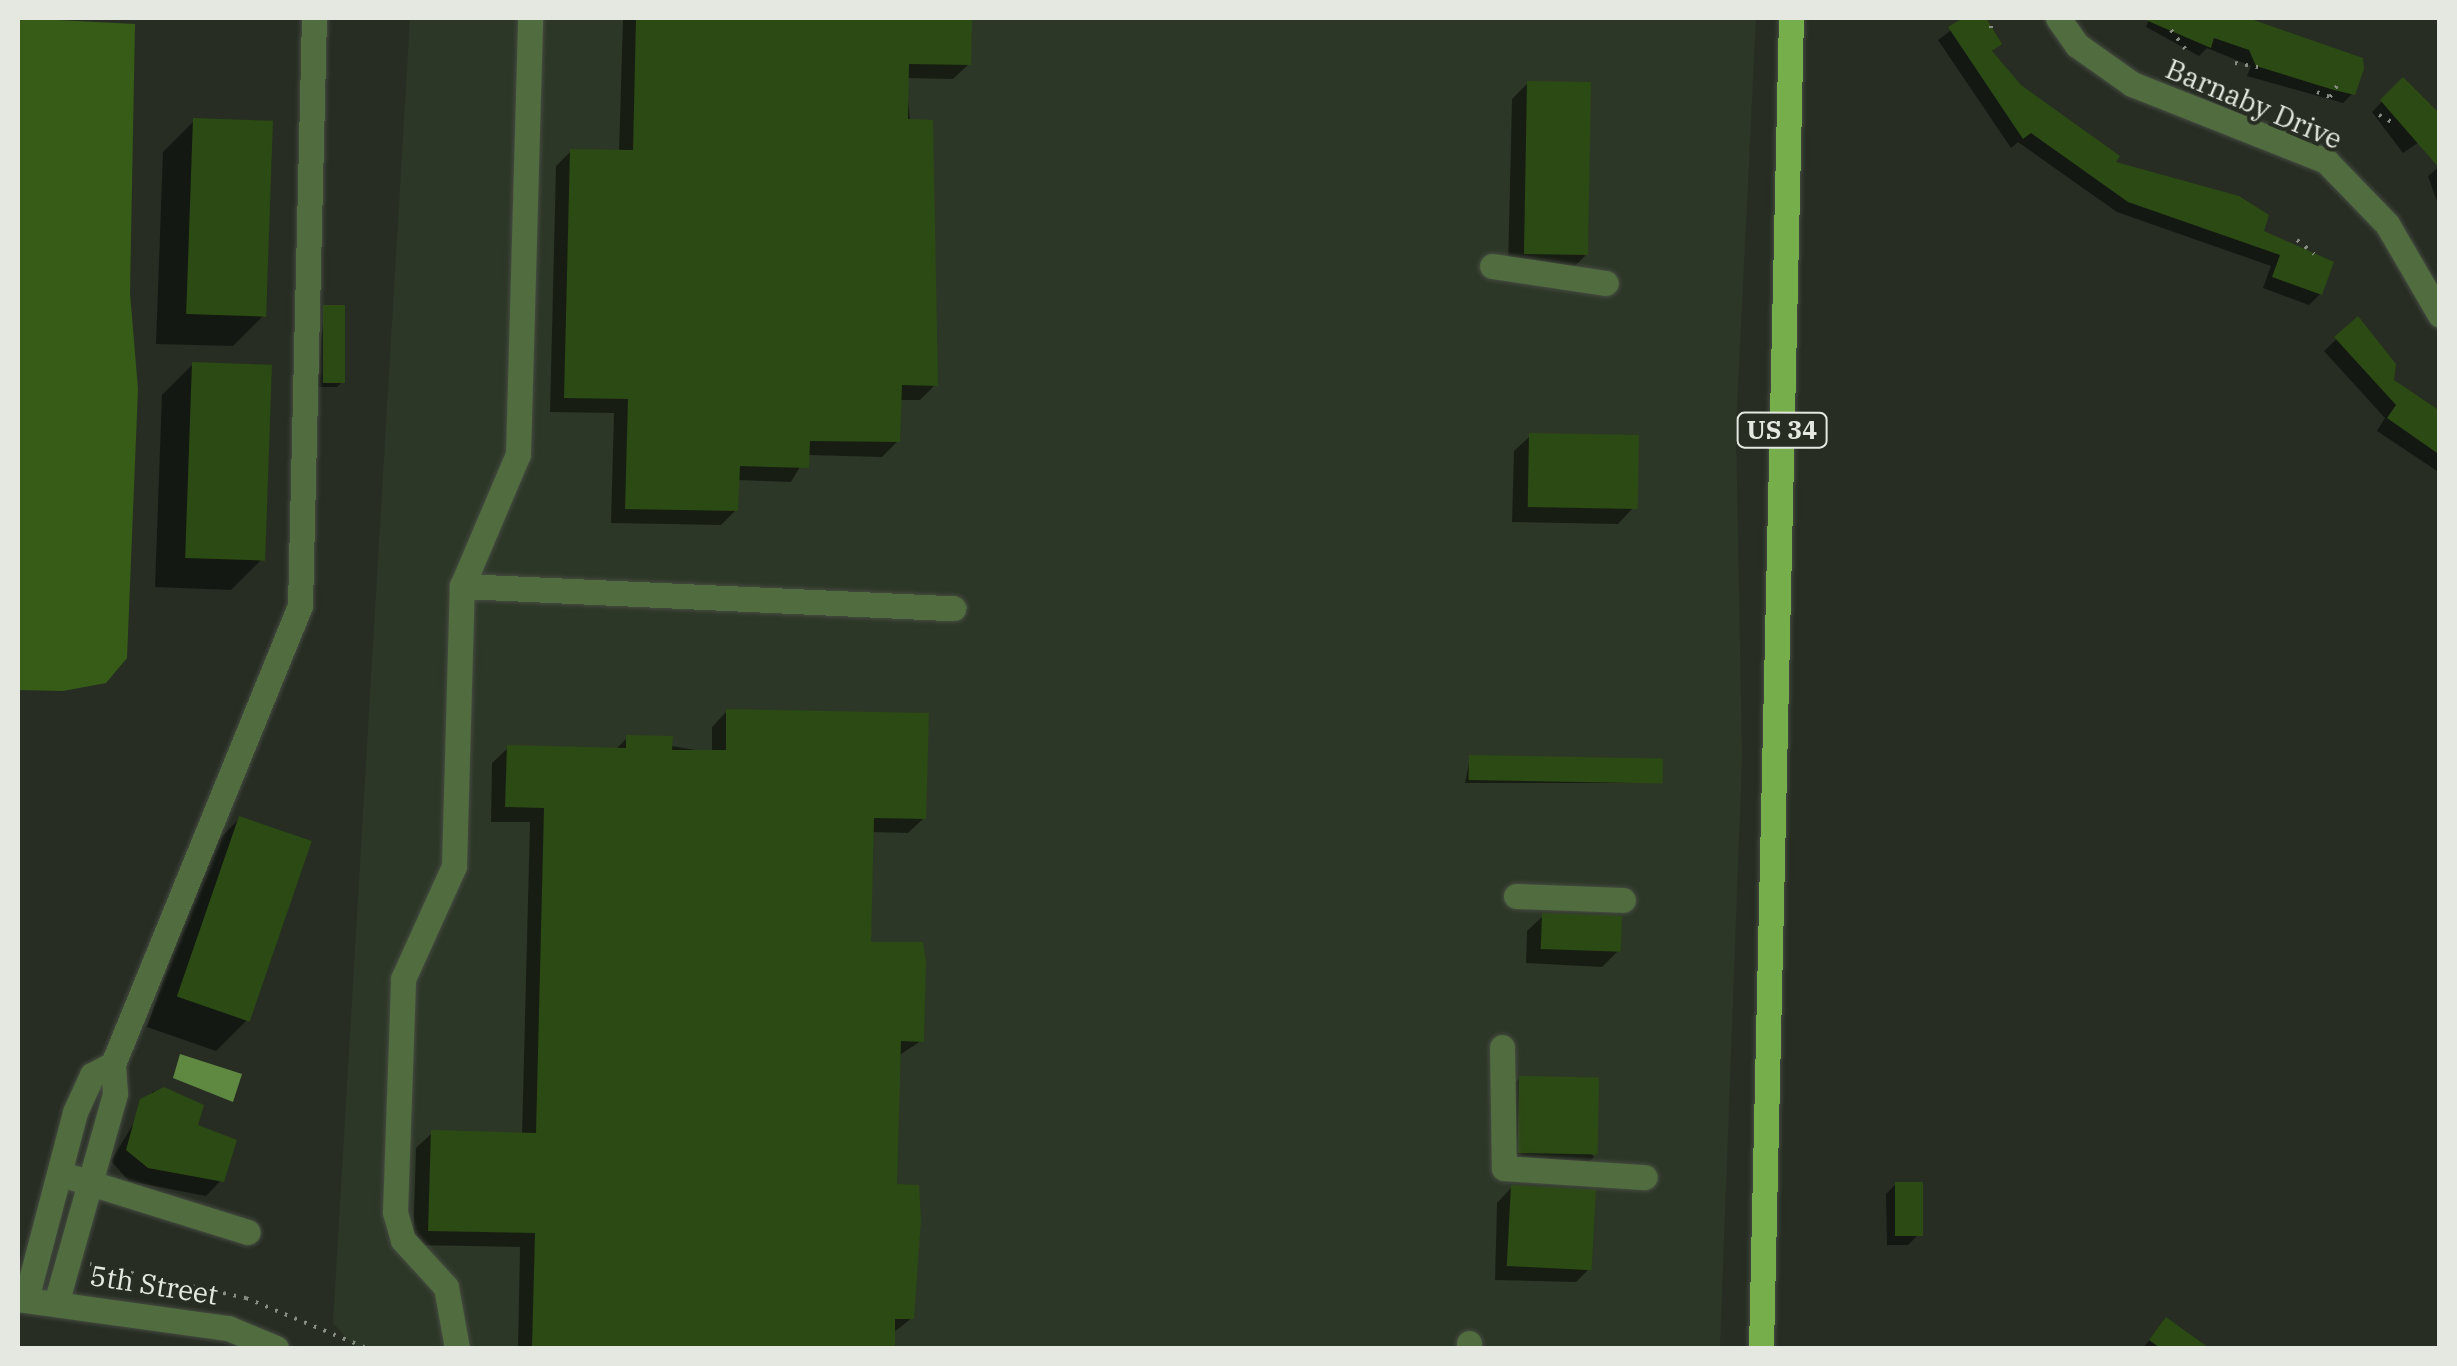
<!DOCTYPE html>
<style>
body{margin:0}
#map{position:relative;width:2457px;height:1366px;overflow:hidden;background:#272d23;font-family:"IBM Plex Serif",serif}
div>[style]{position:absolute}
.built>*{inset:0;background:#2d3727}
.green>*{inset:0;background:#375c17}
.water>*{inset:0;background:#5f8941}
.shadow>*{inset:0;background:#0007}
.building>*{inset:0;background:#2c4a13;transform-origin:0 0}
.path>*{height:4px;margin-top:-2px;transform-origin:0;background:repeating-linear-gradient(90deg,#888d84 0 2.5px,transparent 0 10.5px)}
.roads{filter:drop-shadow(0 0 2px #454b41) drop-shadow(0 0 2px #454b41)}
.minor>*{height:25px;margin:-12.5px;padding:0 12.5px;transform-origin:12.5px;border-radius:12.5px;background:#516d3f}
.major>*{height:25px;margin:-12.5px;padding:0 12.5px;transform-origin:12.5px;border-radius:12.5px;background:#75ae4a}
span{translate:-50% -50%;white-space:nowrap;text-align:center;line-height:1.15;-webkit-text-stroke:8px #272d23;paint-order:stroke}
.shield-label span{padding:2px 8px;background:#272d23;border:2px solid;border-radius:8px;-webkit-text-stroke-width:0}
.shield-label{font-size:25px;color:#e4e8e1;font-weight:700}
.street-label{font-size:28px;color:#e4e8e1}
.frame{position:absolute;inset:0;border:20px solid #e4e8e1;pointer-events:none}
</style>
<div id="map">
<div class="built">
<i style="clip-path:polygon(410px 18px,1756px 18px,1736px 427px,1742px 757px,1720px 1348px,356px 1348px,333px 1323px)"></i>
</div>
<div class="green">
<i style="clip-path:polygon(18px 18px,135px 24px,130px 293px,138px 389px,127px 658px,106px 683px,63px 691px,18px 690px)"></i>
</div>
<div class="water">
<i style="clip-path:polygon(180px 1054px,242px 1074px,233px 1102px,173px 1078px)"></i>
</div>
<div class="shadow">
<i style="clip-path:polygon(623px 18px,970px 18px,969px 64px,953px 79px,906px 78px,935px 385px,920px 400px,899px 400px,898px 441px,882px 457px,807px 455px,791px 482px,737px 480px,736px 510px,721px 525px,611px 523px,614px 413px,550px 412px,556px 166px,571px 151px,619px 152px)"></i>
<i style="clip-path:polygon(1968px 18px,1983px 18px,1999px 44px,1991px 53px,2019px 87px,2111px 164px,2260px 232px,2320px 294px,2309px 305px,2263px 288px,2271px 266px,2117px 212px,2018px 142px,2011px 148px,1938px 40px)"></i>
<i style="clip-path:polygon(2149px 18px,2244px 18px,2361px 59px,2353px 93px,2343px 103px,2247px 76px,2251px 66px,2207px 48px,2199px 56px,2146px 27px)"></i>
<i style="clip-path:polygon(2403px 80px,2434px 132px,2403px 153px,2372px 112px)"></i>
<i style="clip-path:polygon(1528px 83px,1585px 256px,1570px 271px,1508px 269px,1512px 99px)"></i>
<i style="clip-path:polygon(194px 121px,263px 316px,233px 346px,156px 344px,163px 152px)"></i>
<i style="clip-path:polygon(2440px 166px,2440px 210px,2428px 176px)"></i>
<i style="clip-path:polygon(324px 307px,341px 383px,337px 387px,318px 387px)"></i>
<i style="clip-path:polygon(2357px 320px,2391px 381px,2440px 411px,2440px 473px,2377px 431px,2385px 418px,2324px 351px)"></i>
<i style="clip-path:polygon(193px 364px,262px 559px,231px 590px,155px 587px,162px 395px)"></i>
<i style="clip-path:polygon(1530px 436px,1633px 508px,1618px 524px,1512px 522px,1514px 451px)"></i>
<i style="clip-path:polygon(727px 711px,924px 818px,908px 833px,871px 832px,869px 944px,921px 1041px,898px 1056px,895px 1187px,912px 1318px,893px 1333px,892px 1348px,518px 1348px,520px 1247px,413px 1245px,416px 1148px,432px 1133px,522px 1135px,530px 822px,491px 822px,492px 763px,508px 748px,615px 750px,627px 738px,712px 753px,712px 727px)"></i>
<i style="clip-path:polygon(1470px 758px,1660px 783px,1465px 783px)"></i>
<i style="clip-path:polygon(239px 819px,247px 1020px,216px 1051px,147px 1027px,209px 850px)"></i>
<i style="clip-path:polygon(1543px 916px,1618px 951px,1602px 967px,1526px 963px,1527px 931px)"></i>
<i style="clip-path:polygon(1520px 1078px,1594px 1157px,1578px 1172px,1505px 1167px,1504px 1094px)"></i>
<i style="clip-path:polygon(153px 1091px,201px 1105px,195px 1126px,221px 1180px,206px 1196px,129px 1181px,111px 1161px)"></i>
<i style="clip-path:polygon(1896px 1184px,1918px 1235px,1908px 1245px,1887px 1245px,1886px 1194px)"></i>
<i style="clip-path:polygon(1512px 1187px,1592px 1266px,1576px 1282px,1495px 1280px,1497px 1203px)"></i>
<i style="clip-path:polygon(2166px 1320px,2205px 1348px,2143px 1348px)"></i>
</div>
<div class="building">
<i style="clip-path:polygon(636px 18px,972px 18px,971px 65px,909px 64px,908px 119px,933px 120px,938px 386px,902px 385px,900px 442px,810px 441px,809px 468px,740px 466px,738px 511px,625px 509px,628px 399px,564px 398px,570px 149px,633px 150px)"></i>
<i style="clip-path:polygon(1963px 18px,1986px 18px,2002px 44px,1992px 51px,2021px 85px,2120px 156px,2116px 162px,2239px 196px,2269px 215px,2264px 231px,2334px 262px,2322px 295px,2272px 277px,2280px 255px,2128px 202px,2031px 133px,2023px 139px,1948px 27px)"></i>
<i style="clip-path:polygon(2141px 18px,2248px 18px,2363px 58px,2364px 69px,2355px 95px,2334px 90px,2256px 66px,2249px 50px,2214px 38px,2211px 48px)"></i>
<i style="clip-path:polygon(2403px 77px,2440px 114px,2440px 169px,2380px 100px)"></i>
<i style="left:1527px;top:81px;width:64px;height:173px;rotate:1deg"></i>
<i style="left:193px;top:118px;width:80px;height:196px;rotate:2deg"></i>
<i style="left:323px;top:305px;width:22px;height:78px"></i>
<i style="clip-path:polygon(2358px 316px,2396px 364px,2394px 380px,2440px 411px,2440px 455px,2387px 418px,2396px 405px,2334px 337px)"></i>
<i style="left:192px;top:362px;width:80px;height:196px;rotate:2deg"></i>
<i style="left:1529px;top:433px;width:110px;height:74px;rotate:1deg"></i>
<i style="clip-path:polygon(726px 709px,929px 713px,926px 819px,874px 818px,871px 942px,923px 942px,926px 962px,924px 1042px,901px 1041px,897px 1184px,919px 1185px,921px 1219px,914px 1319px,895px 1319px,895px 1348px,532px 1348px,535px 1233px,428px 1231px,431px 1130px,536px 1133px,544px 808px,505px 807px,507px 745px,626px 748px,626px 735px,673px 736px,672px 750px,726px 750px)"></i>
<i style="left:1469px;top:755px;width:194px;height:25px;rotate:1deg"></i>
<i style="left:239px;top:816px;width:77px;height:191px;rotate:19deg"></i>
<i style="left:1542px;top:913px;width:80px;height:36px;rotate:2deg"></i>
<i style="left:1519px;top:1076px;width:80px;height:77px;rotate:1deg"></i>
<i style="clip-path:polygon(164px 1087px,204px 1105px,198px 1125px,237px 1140px,224px 1182px,148px 1168px,126px 1150px,140px 1099px)"></i>
<i style="left:1895px;top:1182px;width:28px;height:54px"></i>
<i style="left:1511px;top:1185px;width:85px;height:81px;rotate:3deg"></i>
<i style="clip-path:polygon(2166px 1317px,2209px 1348px,2160px 1348px,2149px 1340px)"></i>
</div>
<div class="path">
<i style="left:1991px;top:28px;width:10px;rotate:-90deg"></i>
<i style="left:2171px;top:30px;width:25px;rotate:53deg"></i>
<i style="left:2235px;top:63px;width:28px;rotate:10deg"></i>
<i style="left:2317px;top:92px;width:14px;rotate:21deg"></i>
<i style="left:2330px;top:97px;width:13px;rotate:-58deg"></i>
<i style="left:2379px;top:115px;width:18px;rotate:29deg"></i>
<i style="left:2440px;top:187px;width:9px;rotate:90deg"></i>
<i style="left:2297px;top:240px;width:22px;rotate:39deg"></i>
<i style="left:90px;top:1264px;width:160px;rotate:12.3deg"></i>
<i style="left:246px;top:1298px;width:130px;rotate:22.6deg"></i>
</div>
<div class="roads">
<div class="minor">
<i style="left:2058px;top:18px;width:33px;rotate:55deg"></i>
<i style="left:2077px;top:45px;width:67px;rotate:35.3deg"></i>
<i style="left:2132px;top:84px;width:209px;rotate:21.6deg"></i>
<i style="left:2326px;top:161px;width:88px;rotate:45.9deg"></i>
<i style="left:2387px;top:224px;width:105px;rotate:59.8deg"></i>
<i style="left:1492px;top:266px;width:115px;rotate:8.5deg"></i>
<i style="left:462px;top:586px;width:492px;rotate:2.6deg"></i>
<i style="left:1516px;top:896px;width:107px;rotate:2.1deg"></i>
<i style="left:1502px;top:1047px;width:121px;rotate:89.1deg"></i>
<i style="left:1504px;top:1168px;width:141px;rotate:3.7deg"></i>
<i style="left:71px;top:1177px;width:185px;rotate:17.3deg"></i>
<i style="left:18px;top:1299px;width:212px;rotate:7.9deg"></i>
<i style="left:228px;top:1328px;width:52px;rotate:22.6deg"></i>
<i style="left:26px;top:1299px;width:193px;rotate:-75.3deg"></i>
<i style="left:75px;top:1112px;width:41px;rotate:-65.3deg"></i>
<i style="left:92px;top:1075px;width:24px;rotate:-28deg"></i>
<i style="left:57px;top:1300px;width:215px;rotate:-74.3deg"></i>
<i style="left:115px;top:1093px;width:29px;rotate:-94deg"></i>
<i style="left:113px;top:1064px;width:495px;rotate:-67.8deg"></i>
<i style="left:300px;top:606px;width:588px;rotate:-88.64deg"></i>
<i style="left:457px;top:1348px;width:62px;rotate:-100.2deg"></i>
<i style="left:446px;top:1287px;width:64px;rotate:-132.5deg"></i>
<i style="left:403px;top:1240px;width:29px;rotate:-106deg"></i>
<i style="left:395px;top:1212px;width:233px;rotate:-88deg"></i>
<i style="left:403px;top:979px;width:124px;rotate:-65.7deg"></i>
<i style="left:454px;top:866px;width:280px;rotate:-88.4deg"></i>
<i style="left:462px;top:586px;width:143px;rotate:-67deg"></i>
<i style="left:518px;top:454px;width:436px;rotate:-88.4deg"></i>
<i style="left:1469px;top:1348px;width:5px;rotate:-90deg"></i>
</div>
<div class="major">
<i style="left:1761px;top:1348px;width:1330px;rotate:-88.71deg"></i>
</div>
</div>
<div class="shield-label">
<span style="left:1782px;top:430px">US 34</span>
</div>
<div class="street-label">
<span style="left:2254px;top:104px;rotate:23deg">Barnaby Drive</span>
<span style="left:154px;top:1285px;rotate:9deg">5th Street</span>
</div>
<div class="frame"></div>
</div>
